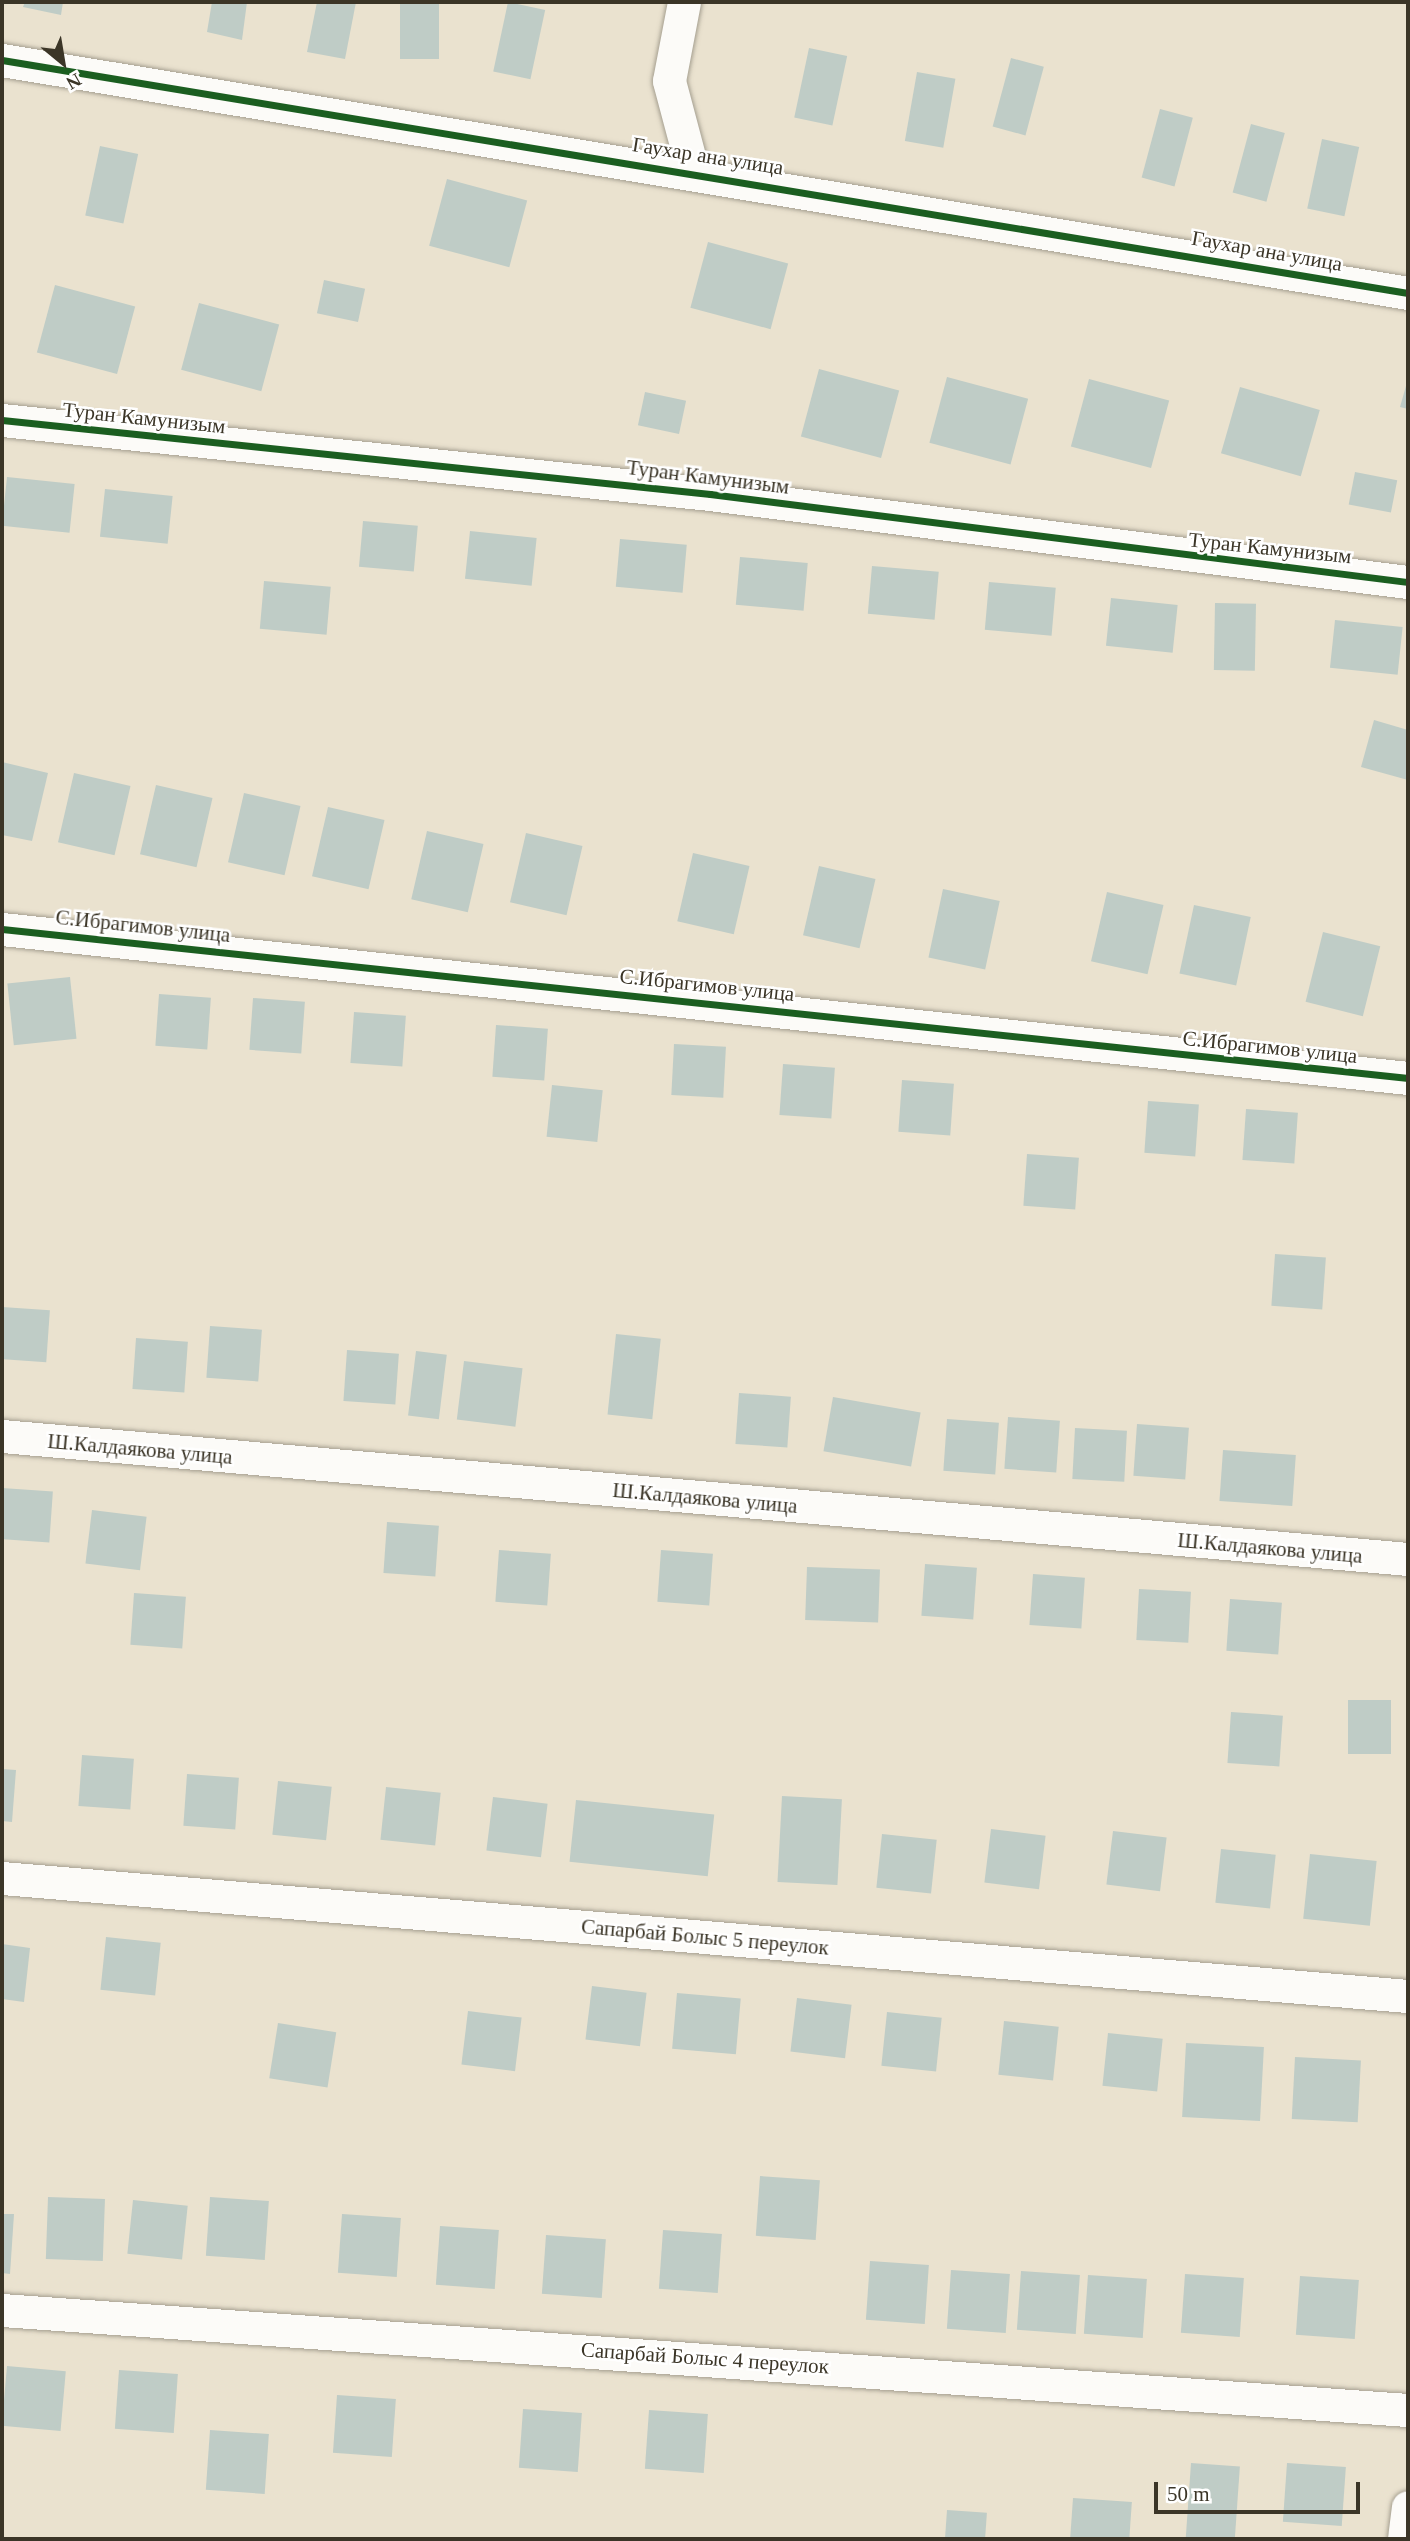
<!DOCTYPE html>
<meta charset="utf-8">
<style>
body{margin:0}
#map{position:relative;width:1410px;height:2541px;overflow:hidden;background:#eae2cf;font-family:Georgia,serif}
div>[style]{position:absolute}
.building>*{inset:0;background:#bfccc6;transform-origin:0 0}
.roads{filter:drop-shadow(0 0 2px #a59f90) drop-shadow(0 0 2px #a59f90)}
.minor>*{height:33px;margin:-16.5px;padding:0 16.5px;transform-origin:16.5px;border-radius:16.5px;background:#fcfbf8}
.cycleway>*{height:7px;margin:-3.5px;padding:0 3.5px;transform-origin:3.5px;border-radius:3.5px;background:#1b5e20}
span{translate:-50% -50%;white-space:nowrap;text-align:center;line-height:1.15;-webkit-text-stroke:5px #fff;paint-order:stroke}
.street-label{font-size:21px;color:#3b3527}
.frame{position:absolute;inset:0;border:4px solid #3b3527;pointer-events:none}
.north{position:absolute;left:28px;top:28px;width:70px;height:70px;-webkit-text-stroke:5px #fff;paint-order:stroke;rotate:150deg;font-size:19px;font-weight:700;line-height:28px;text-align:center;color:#3b3527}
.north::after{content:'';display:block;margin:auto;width:24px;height:32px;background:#3b3527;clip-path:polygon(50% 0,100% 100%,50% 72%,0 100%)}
.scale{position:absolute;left:1154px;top:2482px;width:206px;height:32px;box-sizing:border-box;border:4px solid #3b3527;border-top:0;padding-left:9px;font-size:21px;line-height:24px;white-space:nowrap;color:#3b3527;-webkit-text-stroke:5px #fff;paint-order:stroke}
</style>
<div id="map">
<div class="building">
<i style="clip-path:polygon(25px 2px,63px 2px,61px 15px,23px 7px)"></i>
<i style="clip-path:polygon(212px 2px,247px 2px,242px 40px,207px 32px)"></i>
<i style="clip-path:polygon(317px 2px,356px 2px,345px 59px,307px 52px)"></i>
<i style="left:400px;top:2px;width:39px;height:57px"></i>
<i style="left:508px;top:2px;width:38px;height:71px;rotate:12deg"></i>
<i style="left:809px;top:48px;width:39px;height:71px;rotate:12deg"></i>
<i style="left:1011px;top:58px;width:34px;height:71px;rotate:15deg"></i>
<i style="left:917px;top:72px;width:39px;height:70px;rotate:10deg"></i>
<i style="left:1160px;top:109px;width:34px;height:71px;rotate:15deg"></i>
<i style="left:1251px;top:124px;width:35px;height:71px;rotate:15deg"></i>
<i style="left:1322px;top:139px;width:38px;height:71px;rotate:12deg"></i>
<i style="left:100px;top:146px;width:39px;height:71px;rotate:12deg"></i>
<i style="left:447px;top:179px;width:83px;height:69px;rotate:15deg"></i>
<i style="left:708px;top:242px;width:83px;height:68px;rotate:15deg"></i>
<i style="left:324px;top:280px;width:42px;height:34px;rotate:12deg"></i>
<i style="left:55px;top:285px;width:83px;height:70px;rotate:15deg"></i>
<i style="left:199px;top:303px;width:83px;height:69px;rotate:15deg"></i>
<i style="left:819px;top:369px;width:83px;height:70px;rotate:15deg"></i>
<i style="left:947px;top:377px;width:84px;height:68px;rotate:15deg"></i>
<i style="left:1089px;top:379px;width:83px;height:70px;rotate:15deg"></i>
<i style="clip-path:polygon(1408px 379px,1408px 409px,1400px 407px)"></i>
<i style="left:1240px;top:387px;width:83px;height:69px;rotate:16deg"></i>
<i style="left:645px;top:392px;width:42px;height:34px;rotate:12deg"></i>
<i style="left:1355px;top:472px;width:43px;height:33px;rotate:11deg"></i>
<i style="left:7px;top:477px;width:68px;height:49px;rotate:6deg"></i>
<i style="left:105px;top:489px;width:68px;height:48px;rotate:6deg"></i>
<i style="left:363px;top:521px;width:55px;height:46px;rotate:5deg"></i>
<i style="left:470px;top:531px;width:67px;height:48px;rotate:6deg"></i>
<i style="left:620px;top:539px;width:67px;height:48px;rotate:5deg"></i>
<i style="left:740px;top:557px;width:68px;height:48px;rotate:5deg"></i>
<i style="left:872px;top:566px;width:67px;height:48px;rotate:5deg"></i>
<i style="left:264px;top:581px;width:67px;height:48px;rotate:5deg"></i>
<i style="left:989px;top:582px;width:67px;height:48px;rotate:5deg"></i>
<i style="left:1111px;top:598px;width:67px;height:48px;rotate:6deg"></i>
<i style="left:1215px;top:603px;width:41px;height:67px;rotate:1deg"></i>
<i style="left:1335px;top:620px;width:68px;height:48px;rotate:6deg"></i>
<i style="clip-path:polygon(1374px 720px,1408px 730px,1408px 780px,1361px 767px)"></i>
<i style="clip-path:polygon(2px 762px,48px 773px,32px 841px,2px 835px)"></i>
<i style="left:74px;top:773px;width:58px;height:71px;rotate:13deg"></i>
<i style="left:156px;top:785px;width:58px;height:71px;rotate:13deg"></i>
<i style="left:244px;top:793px;width:58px;height:71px;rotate:13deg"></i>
<i style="left:328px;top:807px;width:58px;height:71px;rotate:13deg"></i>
<i style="left:427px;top:831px;width:58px;height:70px;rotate:13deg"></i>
<i style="left:526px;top:833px;width:58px;height:71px;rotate:13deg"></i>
<i style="left:693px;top:853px;width:58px;height:70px;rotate:13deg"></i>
<i style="left:819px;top:866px;width:58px;height:71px;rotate:13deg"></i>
<i style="left:943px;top:889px;width:58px;height:70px;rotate:12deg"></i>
<i style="left:1107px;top:892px;width:58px;height:71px;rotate:13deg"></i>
<i style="left:1194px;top:905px;width:58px;height:70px;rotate:12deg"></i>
<i style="left:1323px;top:932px;width:59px;height:72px;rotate:14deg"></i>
<i style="left:70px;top:977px;width:62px;height:63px;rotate:84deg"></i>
<i style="left:159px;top:994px;width:52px;height:52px;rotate:4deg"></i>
<i style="left:253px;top:998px;width:52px;height:52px;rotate:4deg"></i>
<i style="left:354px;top:1012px;width:52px;height:51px;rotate:4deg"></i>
<i style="left:496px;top:1025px;width:52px;height:52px;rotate:4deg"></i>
<i style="left:674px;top:1044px;width:52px;height:51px;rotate:3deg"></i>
<i style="left:783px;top:1064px;width:52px;height:51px;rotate:4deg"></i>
<i style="left:902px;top:1080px;width:52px;height:52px;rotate:4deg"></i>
<i style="left:552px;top:1085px;width:51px;height:52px;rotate:6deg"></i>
<i style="left:1148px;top:1101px;width:51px;height:52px;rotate:4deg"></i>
<i style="left:1246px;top:1109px;width:52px;height:51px;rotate:4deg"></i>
<i style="left:1027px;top:1154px;width:52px;height:52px;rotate:4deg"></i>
<i style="left:1275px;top:1254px;width:51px;height:52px;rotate:4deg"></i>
<i style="left:2px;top:1307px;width:48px;height:52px;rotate:4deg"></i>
<i style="left:210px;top:1326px;width:52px;height:52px;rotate:4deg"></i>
<i style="left:616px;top:1334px;width:45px;height:81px;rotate:6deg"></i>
<i style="left:136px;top:1338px;width:52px;height:51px;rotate:4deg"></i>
<i style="left:347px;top:1350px;width:52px;height:51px;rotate:4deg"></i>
<i style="left:416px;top:1351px;width:31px;height:65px;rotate:7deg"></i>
<i style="left:464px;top:1361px;width:59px;height:59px;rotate:7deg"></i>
<i style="left:739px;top:1393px;width:52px;height:51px;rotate:4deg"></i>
<i style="left:833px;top:1397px;width:89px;height:55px;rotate:10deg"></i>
<i style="left:1008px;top:1417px;width:52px;height:52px;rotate:4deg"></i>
<i style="left:947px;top:1419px;width:52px;height:52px;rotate:4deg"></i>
<i style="left:1137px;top:1424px;width:52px;height:52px;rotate:4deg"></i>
<i style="left:1075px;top:1428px;width:52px;height:51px;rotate:3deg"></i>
<i style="left:1223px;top:1450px;width:73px;height:51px;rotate:4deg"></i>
<i style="left:2px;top:1488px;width:51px;height:51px;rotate:4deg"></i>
<i style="left:92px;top:1510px;width:55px;height:54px;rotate:7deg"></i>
<i style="left:387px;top:1522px;width:52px;height:51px;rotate:4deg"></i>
<i style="left:499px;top:1550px;width:52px;height:52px;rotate:4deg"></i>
<i style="left:661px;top:1550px;width:52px;height:52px;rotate:4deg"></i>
<i style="left:925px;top:1564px;width:52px;height:52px;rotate:4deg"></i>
<i style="left:807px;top:1567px;width:73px;height:53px;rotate:2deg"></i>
<i style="left:1033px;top:1574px;width:52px;height:51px;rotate:4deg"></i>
<i style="left:1139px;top:1589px;width:52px;height:51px;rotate:3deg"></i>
<i style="left:134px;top:1593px;width:52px;height:52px;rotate:4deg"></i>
<i style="left:1230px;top:1599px;width:52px;height:52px;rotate:4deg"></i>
<i style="left:1348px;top:1700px;width:43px;height:54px"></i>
<i style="left:1231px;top:1712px;width:52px;height:51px;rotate:4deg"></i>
<i style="left:82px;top:1755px;width:52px;height:51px;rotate:4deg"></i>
<i style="clip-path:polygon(2px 1769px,16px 1770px,12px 1822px,2px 1821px)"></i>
<i style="left:187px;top:1774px;width:52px;height:52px;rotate:4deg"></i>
<i style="left:278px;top:1781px;width:54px;height:54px;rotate:6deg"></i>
<i style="left:386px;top:1787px;width:55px;height:53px;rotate:6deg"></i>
<i style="left:782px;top:1796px;width:60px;height:86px;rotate:3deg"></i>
<i style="left:493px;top:1797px;width:55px;height:54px;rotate:7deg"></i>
<i style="left:576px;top:1800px;width:139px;height:62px;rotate:6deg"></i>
<i style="left:991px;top:1829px;width:55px;height:54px;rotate:7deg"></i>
<i style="left:1113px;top:1831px;width:54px;height:54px;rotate:7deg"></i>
<i style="left:882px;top:1834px;width:55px;height:54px;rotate:6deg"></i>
<i style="left:1221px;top:1849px;width:55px;height:54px;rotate:6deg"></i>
<i style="left:1310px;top:1854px;width:67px;height:65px;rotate:6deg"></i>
<i style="left:106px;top:1937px;width:55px;height:53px;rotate:6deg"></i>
<i style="clip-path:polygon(2px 1944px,30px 1948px,24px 2002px,2px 1999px)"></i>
<i style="left:592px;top:1986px;width:55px;height:54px;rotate:7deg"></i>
<i style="left:677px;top:1993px;width:64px;height:56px;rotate:5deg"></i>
<i style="left:797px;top:1998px;width:55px;height:54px;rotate:7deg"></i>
<i style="left:468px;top:2011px;width:54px;height:54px;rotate:7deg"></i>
<i style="left:887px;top:2012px;width:55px;height:54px;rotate:6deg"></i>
<i style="left:1004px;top:2021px;width:55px;height:54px;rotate:6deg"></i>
<i style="left:278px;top:2023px;width:59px;height:56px;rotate:9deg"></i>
<i style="left:1108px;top:2033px;width:55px;height:53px;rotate:6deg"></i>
<i style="left:1186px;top:2043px;width:78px;height:74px;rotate:3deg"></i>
<i style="left:1295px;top:2057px;width:66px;height:62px;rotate:3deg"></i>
<i style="left:760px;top:2176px;width:60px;height:60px;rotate:4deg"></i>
<i style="left:48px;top:2197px;width:57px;height:62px;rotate:2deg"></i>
<i style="left:210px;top:2197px;width:59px;height:59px;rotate:4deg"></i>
<i style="left:133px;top:2200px;width:55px;height:54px;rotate:6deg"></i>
<i style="clip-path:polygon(2px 2214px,14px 2214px,10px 2274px,2px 2273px)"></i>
<i style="left:342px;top:2214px;width:59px;height:59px;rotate:4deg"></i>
<i style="left:440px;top:2226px;width:59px;height:59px;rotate:4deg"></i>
<i style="left:663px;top:2230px;width:59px;height:59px;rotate:4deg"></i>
<i style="left:546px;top:2235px;width:60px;height:59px;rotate:4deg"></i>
<i style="left:870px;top:2261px;width:59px;height:59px;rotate:4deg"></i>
<i style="left:951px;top:2270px;width:59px;height:59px;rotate:4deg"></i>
<i style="left:1021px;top:2271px;width:59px;height:59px;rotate:4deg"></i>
<i style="left:1185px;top:2274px;width:59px;height:59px;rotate:4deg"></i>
<i style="left:1088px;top:2275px;width:59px;height:59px;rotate:4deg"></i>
<i style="left:1300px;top:2276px;width:59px;height:59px;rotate:4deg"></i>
<i style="left:7px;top:2366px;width:59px;height:60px;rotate:5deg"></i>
<i style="left:119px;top:2370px;width:59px;height:59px;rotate:4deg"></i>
<i style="left:337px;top:2395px;width:59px;height:58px;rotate:4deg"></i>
<i style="left:523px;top:2409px;width:59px;height:59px;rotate:4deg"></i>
<i style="left:649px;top:2410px;width:59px;height:59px;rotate:4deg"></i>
<i style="left:210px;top:2430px;width:59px;height:60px;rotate:4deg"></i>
<i style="left:1191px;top:2463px;width:49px;height:76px;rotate:4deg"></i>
<i style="left:1287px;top:2463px;width:59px;height:59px;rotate:4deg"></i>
<i style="left:1073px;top:2498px;width:59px;height:41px;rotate:4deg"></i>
<i style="left:947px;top:2510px;width:40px;height:29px;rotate:4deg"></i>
</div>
<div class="roads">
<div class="minor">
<i style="left:684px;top:2px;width:80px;rotate:100.8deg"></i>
<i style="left:669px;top:81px;width:93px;rotate:75.1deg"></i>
<i style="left:2px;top:60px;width:1425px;rotate:9.41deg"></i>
<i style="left:2px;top:420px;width:712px;rotate:5.97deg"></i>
<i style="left:710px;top:494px;width:704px;rotate:7.19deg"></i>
<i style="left:2px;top:929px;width:1414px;rotate:6.05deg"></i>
<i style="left:2px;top:1436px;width:1411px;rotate:5deg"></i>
<i style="left:2px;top:1878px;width:1411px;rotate:4.8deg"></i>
<i style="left:2px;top:2310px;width:1410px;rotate:4.07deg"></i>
<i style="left:1404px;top:2539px;width:32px;rotate:-83deg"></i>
</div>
</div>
<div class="cycleway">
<i style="left:2px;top:60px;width:1425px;rotate:9.41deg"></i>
<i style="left:2px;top:420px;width:712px;rotate:5.97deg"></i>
<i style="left:710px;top:494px;width:704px;rotate:7.19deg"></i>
<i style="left:2px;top:929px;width:1414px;rotate:6.05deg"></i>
</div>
<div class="street-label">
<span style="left:708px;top:156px;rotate:9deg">Гаухар ана улица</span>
<span style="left:1267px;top:251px;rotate:10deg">Гаухар ана улица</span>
<span style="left:144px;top:418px;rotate:6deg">Туран Камунизым</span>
<span style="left:708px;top:477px;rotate:7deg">Туран Камунизым</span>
<span style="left:1270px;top:548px;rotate:6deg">Туран Камунизым</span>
<span style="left:143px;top:926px;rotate:6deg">С.Ибрагимов улица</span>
<span style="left:707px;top:985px;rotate:6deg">С.Ибрагимов улица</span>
<span style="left:1270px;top:1047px;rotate:6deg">С.Ибрагимов улица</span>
<span style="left:140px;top:1449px;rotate:5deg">Ш.Калдаякова улица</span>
<span style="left:705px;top:1498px;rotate:5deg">Ш.Калдаякова улица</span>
<span style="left:1270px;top:1548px;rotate:5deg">Ш.Калдаякова улица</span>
<span style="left:705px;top:1937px;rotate:5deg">Сапарбай Болыс 5 переулок</span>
<span style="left:705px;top:2358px;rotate:4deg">Сапарбай Болыс 4 переулок</span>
</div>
<div class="frame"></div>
<div class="north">N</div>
<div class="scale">50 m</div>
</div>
